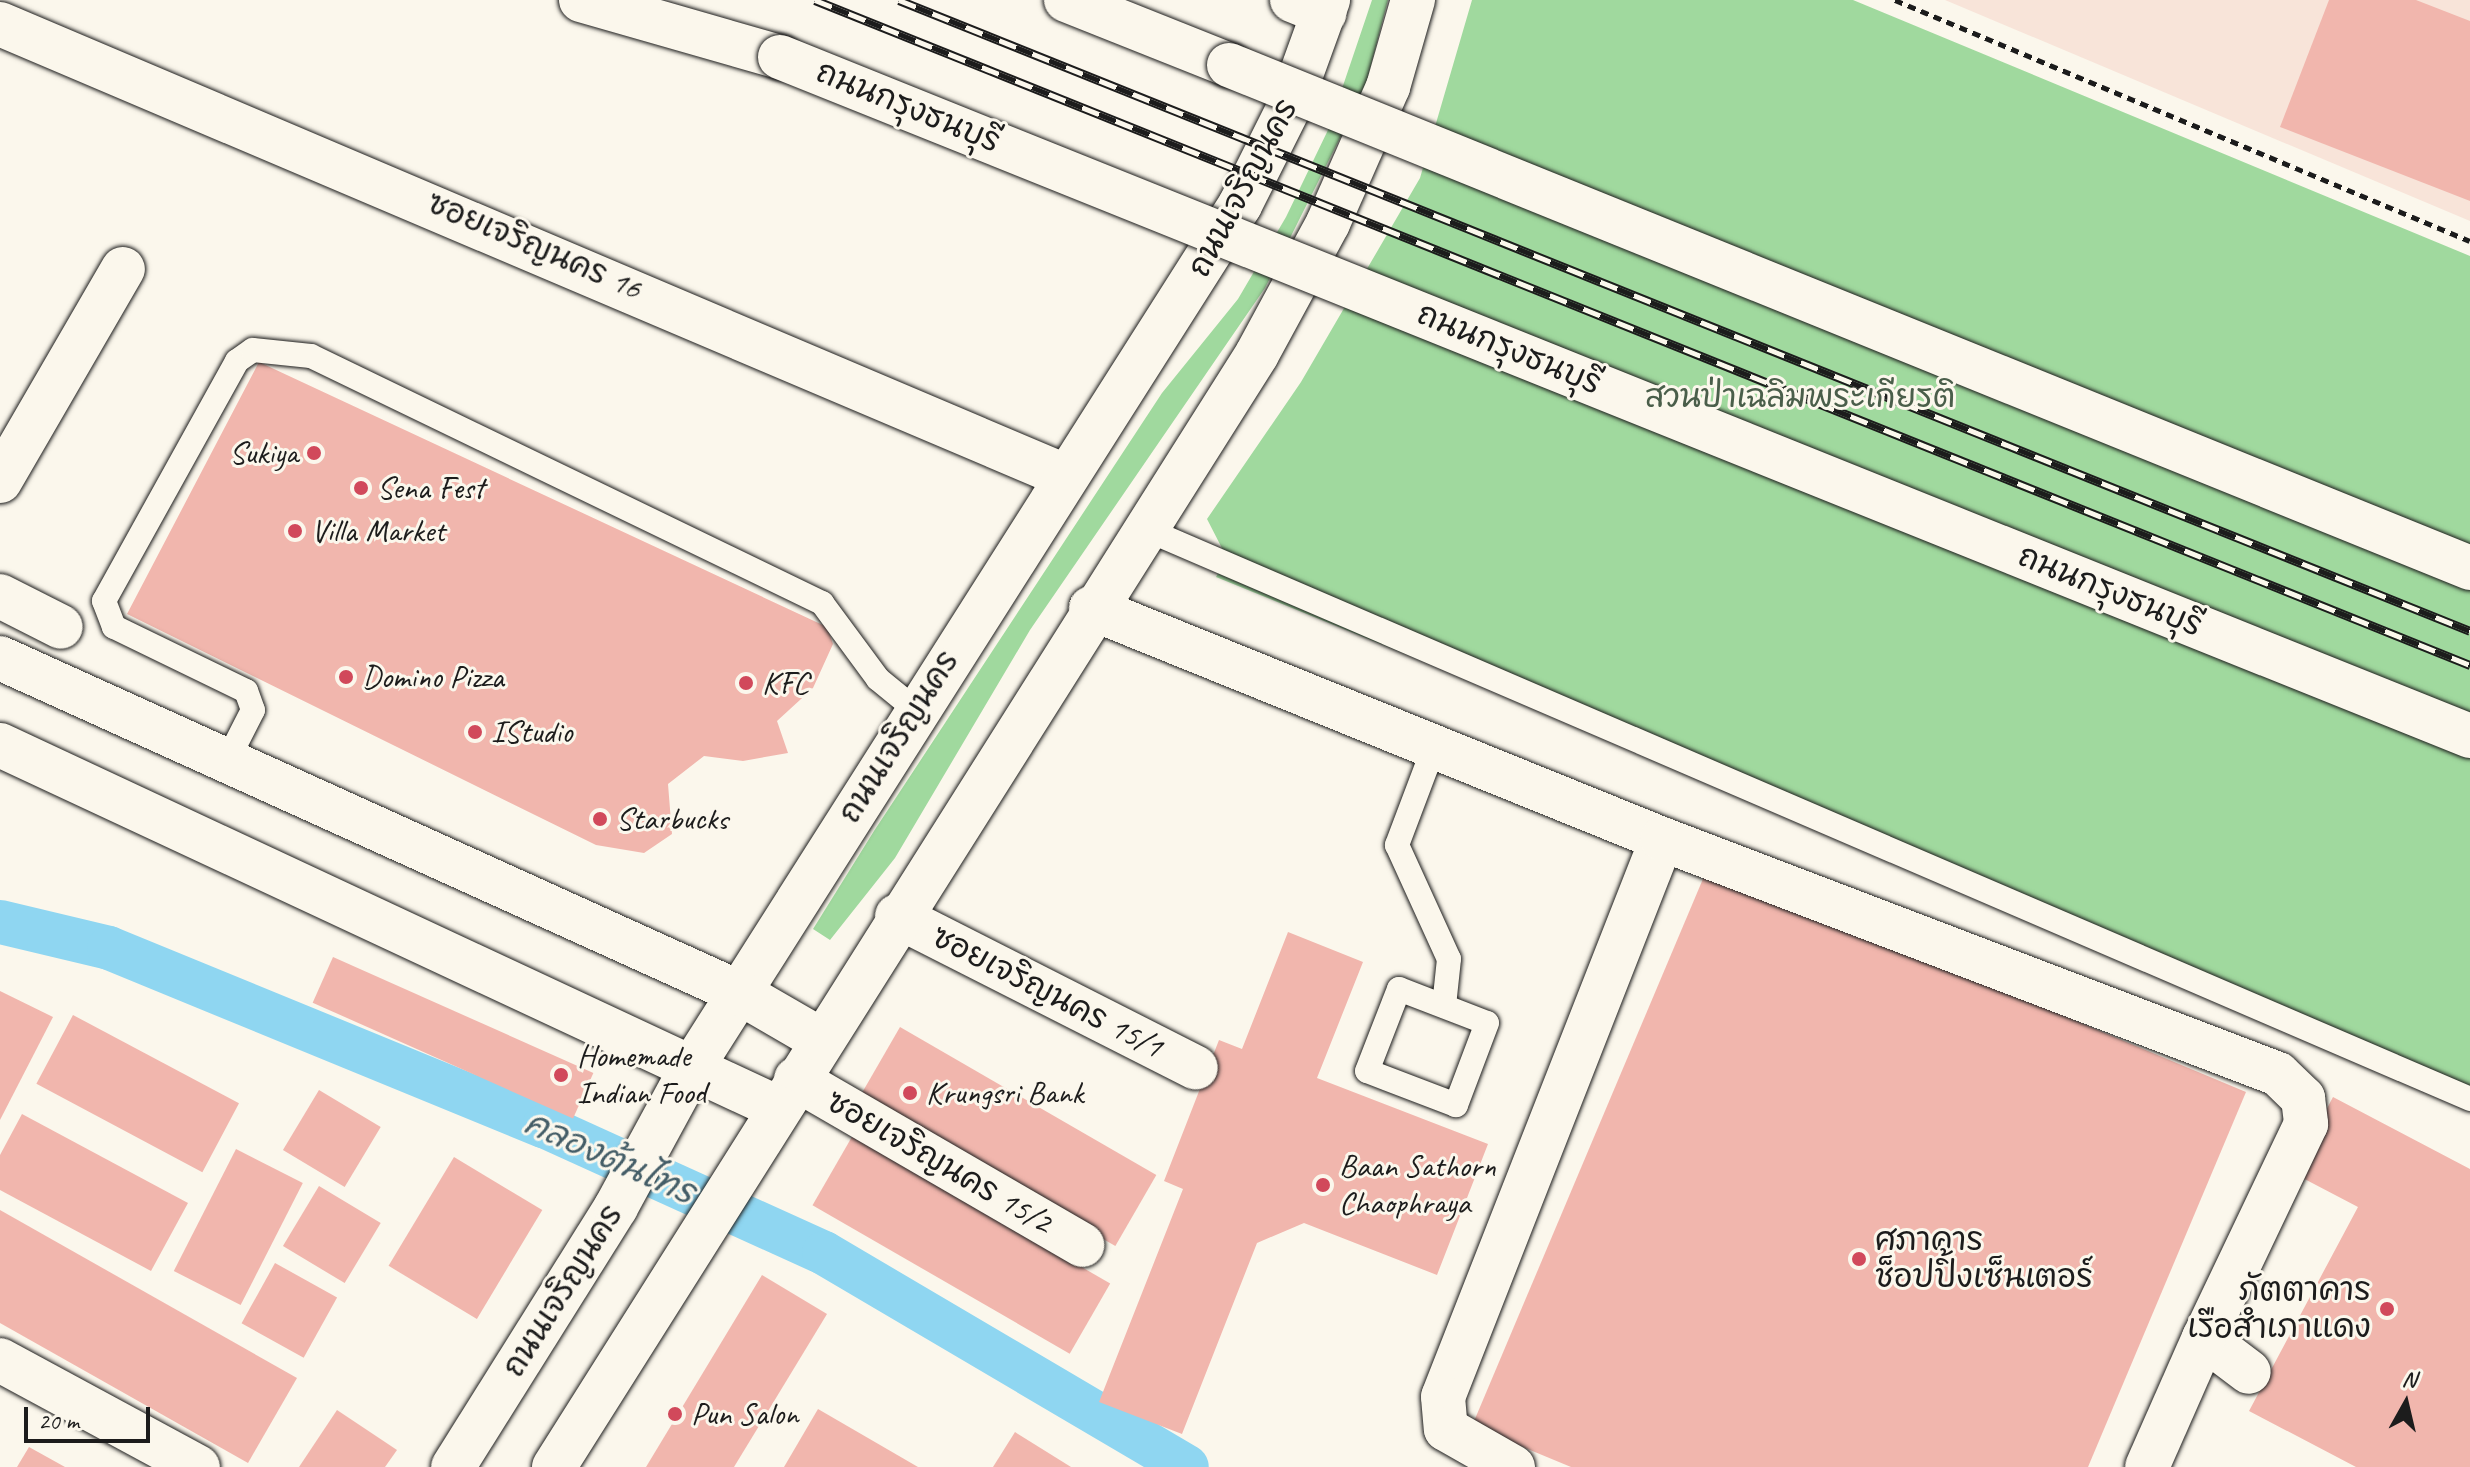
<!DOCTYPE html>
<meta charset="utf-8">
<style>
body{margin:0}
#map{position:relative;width:2470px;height:1467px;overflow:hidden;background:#fbf7ec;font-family:Caveat,"Playpen Sans Thai",sans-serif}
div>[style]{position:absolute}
.built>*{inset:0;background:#f8e4d9}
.green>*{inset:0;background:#a0d99e}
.canal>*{height:44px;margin:-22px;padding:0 22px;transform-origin:22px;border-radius:22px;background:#8fd6f1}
.building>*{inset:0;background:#f1b6ad;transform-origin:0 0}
.path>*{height:5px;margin-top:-2.5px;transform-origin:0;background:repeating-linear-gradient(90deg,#1c1c1c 0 8px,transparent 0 14px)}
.roads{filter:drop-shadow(0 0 2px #1c1c1c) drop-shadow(0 0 2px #1c1c1c)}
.lane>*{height:24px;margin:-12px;padding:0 12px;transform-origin:12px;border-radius:12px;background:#fbf7ec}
.street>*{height:44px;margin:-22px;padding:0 22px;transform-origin:22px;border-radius:22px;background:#fbf7ec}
.secondary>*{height:44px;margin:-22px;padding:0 22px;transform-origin:22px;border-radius:22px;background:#fbf7ec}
.primary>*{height:44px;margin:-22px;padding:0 22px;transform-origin:22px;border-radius:22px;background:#fbf7ec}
.rail>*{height:9px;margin-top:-4.5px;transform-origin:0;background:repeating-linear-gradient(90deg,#fbf7ec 0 18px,#1c1c1c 0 36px);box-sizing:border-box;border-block:2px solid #1c1c1c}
.bridges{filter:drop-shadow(0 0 2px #1c1c1c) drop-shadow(0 0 2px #1c1c1c)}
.primary-bridge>*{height:44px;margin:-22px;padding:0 22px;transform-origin:22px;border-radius:22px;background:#fbf7ec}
.dots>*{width:22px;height:22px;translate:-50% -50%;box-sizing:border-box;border:4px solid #fbf7ec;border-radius:50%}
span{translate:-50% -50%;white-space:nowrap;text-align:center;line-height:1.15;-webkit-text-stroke:6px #fbf7ec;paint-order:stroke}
.street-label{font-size:32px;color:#1c1c1c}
.park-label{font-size:32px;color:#4a5e4a}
.poi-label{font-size:32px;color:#1c1c1c}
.right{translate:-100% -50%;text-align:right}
.left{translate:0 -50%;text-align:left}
.water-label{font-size:34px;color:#445d67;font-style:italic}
.north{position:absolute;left:2366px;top:1363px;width:80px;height:80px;-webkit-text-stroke:6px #fbf7ec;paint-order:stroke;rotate:8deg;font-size:22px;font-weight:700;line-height:32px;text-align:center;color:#1c1c1c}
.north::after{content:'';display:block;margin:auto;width:28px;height:36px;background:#1c1c1c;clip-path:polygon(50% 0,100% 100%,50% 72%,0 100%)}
.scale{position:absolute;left:24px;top:1407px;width:126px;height:36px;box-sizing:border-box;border:4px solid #1c1c1c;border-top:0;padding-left:10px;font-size:24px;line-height:28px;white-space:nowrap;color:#1c1c1c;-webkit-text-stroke:6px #fbf7ec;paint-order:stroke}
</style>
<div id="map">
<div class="built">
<i style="clip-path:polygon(1945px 0,2470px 0,2470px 221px)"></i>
</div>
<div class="green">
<i style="clip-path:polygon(1372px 0,1388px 0,1365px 88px,1265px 288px,1030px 630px,895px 858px,830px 940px,813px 929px,874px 831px,1162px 393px,1238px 299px,1286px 217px,1328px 130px)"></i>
<i style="clip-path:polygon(1472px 0,1853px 0,2470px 256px,2470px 1087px,1216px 577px,1227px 558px,1207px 519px,1301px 382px,1420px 178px)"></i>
</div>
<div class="canal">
<i style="left:0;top:922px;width:112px;rotate:13.4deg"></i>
<i style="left:109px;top:948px;width:470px;rotate:22.3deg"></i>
<i style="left:544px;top:1126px;width:307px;rotate:24.4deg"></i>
<i style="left:824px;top:1253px;width:421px;rotate:30.5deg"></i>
</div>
<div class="building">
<i style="clip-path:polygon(2329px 0,2416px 0,2470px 21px,2470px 201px,2280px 127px)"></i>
<i style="clip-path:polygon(259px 362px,827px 627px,833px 644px,813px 688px,777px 721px,788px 753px,743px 761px,704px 756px,668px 784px,672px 834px,644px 853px,596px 845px,127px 614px)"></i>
<i style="clip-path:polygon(1708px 867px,2246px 1092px,2088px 1467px,1571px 1467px,1472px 1426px)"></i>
<i style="clip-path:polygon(1288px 932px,1363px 962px,1317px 1078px,1488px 1144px,1437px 1275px,1304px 1223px,1257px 1243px,1182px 1434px,1099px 1402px,1183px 1189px,1164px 1181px,1219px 1040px,1242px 1049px)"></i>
<i style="left:333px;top:957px;width:285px;height:50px;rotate:24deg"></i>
<i style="clip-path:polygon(0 991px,53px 1017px,0 1120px)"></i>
<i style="left:73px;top:1015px;width:188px;height:78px;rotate:28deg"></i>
<i style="left:900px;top:1027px;width:296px;height:82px;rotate:30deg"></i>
<i style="left:319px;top:1090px;width:72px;height:70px;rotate:31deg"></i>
<i style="clip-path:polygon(2333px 1097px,2470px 1169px,2470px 1467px,2356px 1467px,2249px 1411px,2358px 1207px,2293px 1173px)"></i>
<i style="clip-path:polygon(22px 1114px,188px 1203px,151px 1271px,0 1190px,0 1155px)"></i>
<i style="left:853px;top:1135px;width:297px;height:81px;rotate:30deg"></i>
<i style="left:236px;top:1149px;width:75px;height:137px;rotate:27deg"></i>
<i style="left:454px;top:1157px;width:103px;height:127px;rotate:31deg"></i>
<i style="left:319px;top:1186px;width:72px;height:70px;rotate:31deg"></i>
<i style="clip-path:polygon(0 1210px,297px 1378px,248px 1463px,0 1323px)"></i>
<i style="left:275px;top:1263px;width:71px;height:69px;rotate:29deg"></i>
<i style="clip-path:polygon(762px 1275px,827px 1314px,734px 1467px,646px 1467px)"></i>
<i style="clip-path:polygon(818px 1409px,918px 1467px,784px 1467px)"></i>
<i style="clip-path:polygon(337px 1410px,397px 1450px,385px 1467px,299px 1467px)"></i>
<i style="clip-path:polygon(1015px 1432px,1071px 1467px,993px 1467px)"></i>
<i style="clip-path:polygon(29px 1447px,65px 1467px,17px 1467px)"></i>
</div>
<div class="path">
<i style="left:1895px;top:0;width:623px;rotate:22.74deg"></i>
</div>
<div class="roads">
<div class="lane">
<i style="left:1143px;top:528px;width:1445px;rotate:23.28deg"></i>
<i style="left:1434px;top:747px;width:105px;rotate:110.7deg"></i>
<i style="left:1397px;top:845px;width:125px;rotate:65.5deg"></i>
<i style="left:1449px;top:959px;width:47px;rotate:96.1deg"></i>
<i style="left:227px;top:761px;width:57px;rotate:-63deg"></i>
<i style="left:253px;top:710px;width:20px;rotate:-110deg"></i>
<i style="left:246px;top:691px;width:147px;rotate:-154.1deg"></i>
<i style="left:114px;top:627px;width:28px;rotate:-111deg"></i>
<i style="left:104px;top:601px;width:274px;rotate:-61deg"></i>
<i style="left:237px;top:361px;width:19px;rotate:-35deg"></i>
<i style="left:253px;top:350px;width:58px;rotate:5.9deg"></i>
<i style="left:311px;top:356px;width:568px;rotate:25.8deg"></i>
<i style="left:822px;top:603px;width:94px;rotate:53.6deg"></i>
<i style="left:878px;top:679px;width:49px;rotate:39.2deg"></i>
<i style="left:1399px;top:989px;width:94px;rotate:21.1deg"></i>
<i style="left:1487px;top:1023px;width:88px;rotate:110.7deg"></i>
<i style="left:1456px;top:1105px;width:95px;rotate:-159.1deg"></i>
<i style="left:1367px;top:1071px;width:88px;rotate:-68.7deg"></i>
</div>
<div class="street">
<i style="left:1292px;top:0;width:35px;rotate:22deg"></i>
<i style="left:0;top:24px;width:1157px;rotate:23deg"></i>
<i style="left:0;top:481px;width:245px;rotate:-59.9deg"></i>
<i style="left:0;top:596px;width:68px;rotate:26.9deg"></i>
<i style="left:1091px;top:608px;width:616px;rotate:22.03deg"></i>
<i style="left:1662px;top:839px;width:599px;rotate:111.43deg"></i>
<i style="left:1443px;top:1397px;width:32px;rotate:85deg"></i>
<i style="left:1446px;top:1429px;width:77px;rotate:29.6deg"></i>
<i style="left:1662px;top:839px;width:659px;rotate:20.88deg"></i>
<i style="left:2278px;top:1074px;width:35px;rotate:44deg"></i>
<i style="left:2303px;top:1098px;width:26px;rotate:83deg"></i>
<i style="left:2306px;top:1124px;width:237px;rotate:115.5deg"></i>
<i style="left:2204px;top:1338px;width:56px;rotate:37.1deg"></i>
<i style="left:897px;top:916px;width:335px;rotate:26.9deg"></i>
<i style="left:796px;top:1079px;width:331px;rotate:30.1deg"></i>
<i style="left:0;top:1360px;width:225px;rotate:28.4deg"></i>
<i style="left:2147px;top:1467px;width:141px;rotate:-66.2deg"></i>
</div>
<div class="secondary">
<i style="left:453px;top:1467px;width:307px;rotate:-57.9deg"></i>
<i style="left:616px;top:1207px;width:157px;rotate:-61.5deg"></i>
<i style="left:691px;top:1069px;width:1024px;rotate:-57.57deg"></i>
<i style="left:1240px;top:205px;width:112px;rotate:-63.4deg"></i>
<i style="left:1290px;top:105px;width:112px;rotate:-70.1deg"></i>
<i style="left:554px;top:1467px;width:1316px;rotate:-57.72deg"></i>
<i style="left:1257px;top:354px;width:149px;rotate:-61.5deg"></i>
<i style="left:1328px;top:223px;width:149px;rotate:-66.2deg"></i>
<i style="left:1388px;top:87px;width:91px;rotate:-74deg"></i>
</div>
<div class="primary">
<i style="left:581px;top:0;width:207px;rotate:16deg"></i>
<i style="left:1066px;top:0;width:175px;rotate:21.7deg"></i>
<i style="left:0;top:658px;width:812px;rotate:24.36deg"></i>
<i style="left:740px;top:993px;width:94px;rotate:30.1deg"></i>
<i style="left:0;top:745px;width:859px;rotate:25.01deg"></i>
</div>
</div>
<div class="rail">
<i style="left:815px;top:0;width:1784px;rotate:21.89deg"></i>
<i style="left:899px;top:0;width:1693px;rotate:21.88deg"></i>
</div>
<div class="bridges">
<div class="primary-bridge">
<i style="left:780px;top:57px;width:1821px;rotate:21.89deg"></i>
<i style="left:1229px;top:65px;width:1339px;rotate:22.06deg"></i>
</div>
</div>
<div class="dots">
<i style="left:314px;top:453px;background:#d1495b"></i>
<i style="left:361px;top:488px;background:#d1495b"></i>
<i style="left:295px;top:531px;background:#d1495b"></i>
<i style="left:346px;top:677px;background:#d1495b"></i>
<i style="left:746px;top:683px;background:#d1495b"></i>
<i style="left:475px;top:732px;background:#d1495b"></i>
<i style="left:600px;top:819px;background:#d1495b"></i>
<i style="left:561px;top:1075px;background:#d1495b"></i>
<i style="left:910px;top:1093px;background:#d1495b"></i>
<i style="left:1323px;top:1185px;background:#d1495b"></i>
<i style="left:1859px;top:1259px;background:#d1495b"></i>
<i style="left:2387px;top:1309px;background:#d1495b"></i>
<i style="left:675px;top:1414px;background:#d1495b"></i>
</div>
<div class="street-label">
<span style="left:908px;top:107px;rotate:22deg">ถนนกรุงธนบุรี</span>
<span style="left:1243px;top:188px;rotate:-62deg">ถนนเจริญนคร</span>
<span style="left:534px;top:246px;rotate:23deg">ซอยเจริญนคร 16</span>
<span style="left:1509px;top:349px;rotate:22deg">ถนนกรุงธนบุรี</span>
<span style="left:2110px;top:591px;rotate:22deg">ถนนกรุงธนบุรี</span>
<span style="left:899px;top:737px;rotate:-58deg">ถนนเจริญนคร</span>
<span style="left:1047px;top:992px;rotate:27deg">ซอยเจริญนคร 15/1</span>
<span style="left:939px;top:1162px;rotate:30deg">ซอยเจริญนคร 15/2</span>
<span style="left:563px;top:1291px;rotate:-58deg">ถนนเจริญนคร</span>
</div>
<div class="park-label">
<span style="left:1800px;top:397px">สวนป่าเฉลิมพระเกียรติ</span>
</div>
<div class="poi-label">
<span class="right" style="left:298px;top:453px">Sukiya</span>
<span class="left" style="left:377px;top:488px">Sena Fest</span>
<span class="left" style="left:311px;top:531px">Villa Market</span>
<span class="left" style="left:362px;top:677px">Domino Pizza</span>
<span class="left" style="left:762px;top:683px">KFC</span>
<span class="left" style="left:491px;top:732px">IStudio</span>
<span class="left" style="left:616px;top:819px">Starbucks</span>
<span class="left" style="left:577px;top:1075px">Homemade<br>Indian Food</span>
<span class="left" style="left:926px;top:1093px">Krungsri Bank</span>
<span class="left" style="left:1339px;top:1185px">Baan Sathorn<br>Chaophraya</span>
<span class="left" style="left:1875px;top:1259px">ศุภาคาร<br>ช็อปปิ้งเซ็นเตอร์</span>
<span class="right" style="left:2371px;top:1309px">ภัตตาคาร<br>เรือสำเภาแดง</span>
<span class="left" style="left:691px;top:1414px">Pun Salon</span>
</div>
<div class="water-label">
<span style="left:610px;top:1157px;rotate:24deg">คลองต้นไทร</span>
</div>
<div class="north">N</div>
<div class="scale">20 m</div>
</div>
